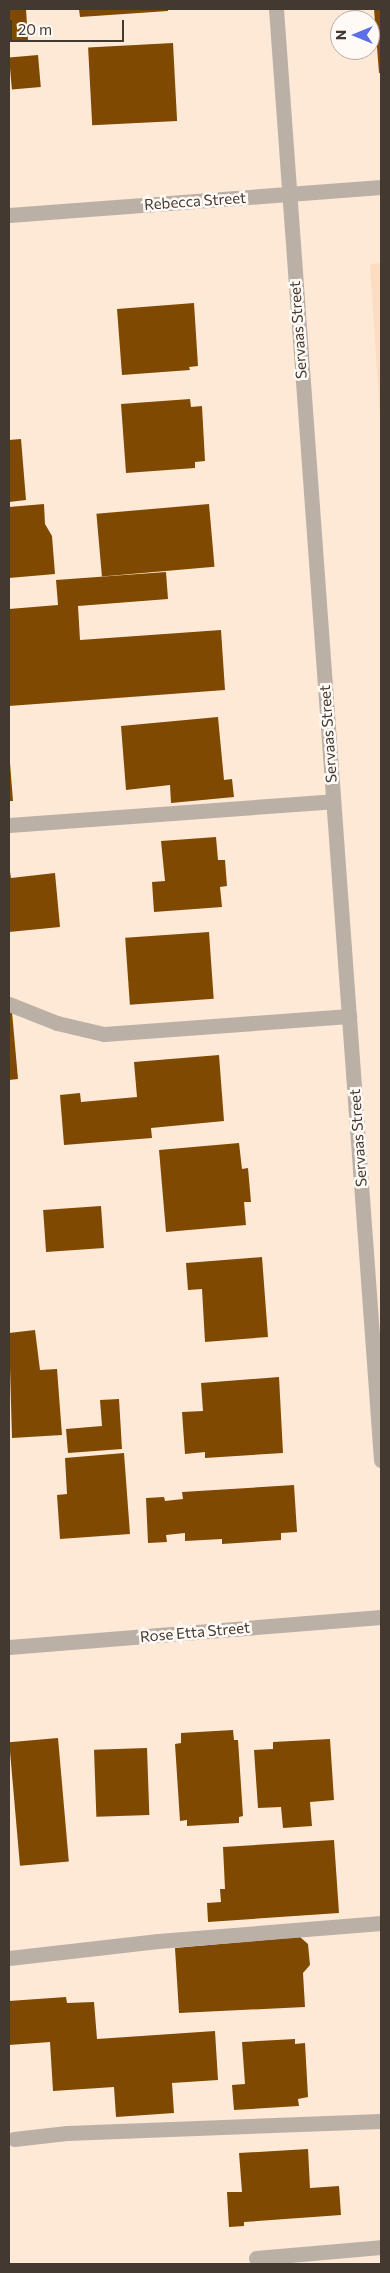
<!DOCTYPE html>
<style>
body{margin:0}
#map{position:relative;width:390px;height:2273px;overflow:hidden;background:#fee9d7;font-family:Commissioner,sans-serif}
div>[style]{position:absolute}
.built>*{inset:0;background:#fdddc1}
.building>*{inset:0;background:#804901;transform-origin:0 0}
.service>*{height:15px;margin:-7.5px;padding:0 7.5px;transform-origin:7.5px;border-radius:7.5px;background:#bbb0a6}
.minor>*{height:15px;margin:-7.5px;padding:0 7.5px;transform-origin:7.5px;border-radius:7.5px;background:#bbb0a6}
span{translate:-50% -50%;white-space:nowrap;text-align:center;line-height:1.15;-webkit-text-stroke:5px #fffaf5;paint-order:stroke}
.street-label{font-size:15px;color:#433930}
.frame{position:absolute;inset:0;border:10px solid #433930;pointer-events:none}
.north{position:absolute;left:330px;top:10px;width:50px;height:50px;box-sizing:border-box;background:#fffaf5;border:1px solid #b4ada6;border-radius:50%;rotate:270deg;font-size:14px;font-weight:700;line-height:20px;text-align:center;color:#433930}
.north::after{content:'';display:block;margin:auto;width:18px;height:22px;background:#5d6fe7;clip-path:polygon(50% 0,100% 100%,50% 72%,0 100%)}
.scale{position:absolute;left:10px;top:20px;width:114px;height:22px;box-sizing:border-box;border:2px solid #433930;border-top:0;padding-left:6px;font-size:15px;line-height:18px;white-space:nowrap;color:#433930;-webkit-text-stroke:4px #fffaf5;paint-order:stroke}
</style>
<div id="map">
<div class="built">
<i style="clip-path:polygon(381px 263px,381px 433px,370px 264px)"></i>
</div>
<div class="building">
<i style="clip-path:polygon(9px 9px,26px 9px,28px 40px,9px 42px)"></i>
<i style="clip-path:polygon(79px 9px,168px 9px,168px 11px,80px 17px)"></i>
<i style="clip-path:polygon(374px 9px,381px 9px,381px 73px,379px 73px)"></i>
<i style="left:173px;top:43px;width:78px;height:85px;rotate:87deg"></i>
<i style="left:38px;top:55px;width:32px;height:29px;rotate:85deg"></i>
<i style="clip-path:polygon(194px 303px,198px 366px,189px 367px,190px 370px,122px 375px,117px 309px)"></i>
<i style="clip-path:polygon(190px 399px,191px 407px,202px 406px,205px 461px,195px 462px,195px 468px,126px 473px,121px 404px)"></i>
<i style="clip-path:polygon(21px 439px,26px 500px,9px 502px,9px 440px)"></i>
<i style="clip-path:polygon(44px 504px,45px 524px,52px 536px,55px 574px,9px 578px,9px 507px)"></i>
<i style="left:209px;top:504px;width:63px;height:113px;rotate:85deg"></i>
<i style="clip-path:polygon(166px 572px,168px 599px,78px 606px,80px 640px,221px 630px,225px 690px,9px 706px,9px 609px,58px 605px,56px 580px)"></i>
<i style="clip-path:polygon(218px 717px,224px 780px,232px 779px,234px 797px,171px 803px,170px 785px,126px 790px,121px 726px)"></i>
<i style="clip-path:polygon(10px 763px,13px 801px,9px 801px,9px 764px)"></i>
<i style="clip-path:polygon(216px 837px,218px 860px,225px 860px,227px 886px,220px 887px,222px 907px,154px 912px,152px 882px,165px 881px,161px 841px)"></i>
<i style="clip-path:polygon(9px 865px,11px 878px,55px 873px,60px 927px,9px 932px)"></i>
<i style="left:209px;top:932px;width:67px;height:84px;rotate:86deg"></i>
<i style="clip-path:polygon(9px 1012px,12px 1012px,18px 1079px,9px 1080px)"></i>
<i style="clip-path:polygon(219px 1055px,224px 1121px,151px 1128px,152px 1138px,64px 1145px,60px 1095px,80px 1093px,81px 1102px,137px 1097px,134px 1062px)"></i>
<i style="clip-path:polygon(239px 1143px,242px 1169px,248px 1168px,251px 1202px,244px 1202px,246px 1225px,166px 1232px,159px 1150px)"></i>
<i style="left:101px;top:1206px;width:42px;height:58px;rotate:86deg"></i>
<i style="clip-path:polygon(262px 1257px,268px 1337px,205px 1342px,202px 1289px,188px 1290px,186px 1263px)"></i>
<i style="clip-path:polygon(35px 1330px,40px 1370px,57px 1369px,62px 1435px,12px 1438px,9px 1333px)"></i>
<i style="clip-path:polygon(279px 1377px,283px 1453px,205px 1458px,205px 1452px,185px 1454px,182px 1412px,203px 1411px,201px 1383px)"></i>
<i style="clip-path:polygon(119px 1399px,122px 1449px,68px 1453px,66px 1429px,102px 1426px,100px 1400px)"></i>
<i style="clip-path:polygon(124px 1453px,130px 1534px,60px 1539px,57px 1495px,67px 1494px,65px 1458px)"></i>
<i style="clip-path:polygon(294px 1485px,297px 1532px,281px 1533px,281px 1540px,222px 1544px,222px 1539px,185px 1541px,185px 1533px,166px 1535px,167px 1542px,148px 1543px,146px 1498px,164px 1497px,165px 1501px,183px 1499px,182px 1492px)"></i>
<i style="clip-path:polygon(233px 1730px,234px 1740px,238px 1740px,243px 1816px,239px 1817px,239px 1823px,187px 1826px,187px 1820px,180px 1821px,175px 1744px,181px 1743px,181px 1733px)"></i>
<i style="left:58px;top:1738px;width:124px;height:49px;rotate:85deg"></i>
<i style="clip-path:polygon(330px 1739px,334px 1800px,310px 1802px,312px 1826px,283px 1828px,281px 1807px,258px 1808px,254px 1750px,273px 1749px,273px 1742px)"></i>
<i style="left:147px;top:1748px;width:67px;height:53px;rotate:88deg"></i>
<i style="clip-path:polygon(334px 1840px,339px 1913px,208px 1922px,207px 1903px,221px 1902px,220px 1889px,225px 1889px,223px 1847px)"></i>
<i style="clip-path:polygon(300px 1937px,308px 1944px,310px 1965px,303px 1973px,305px 2007px,179px 2013px,175px 1948px)"></i>
<i style="clip-path:polygon(66px 1997px,67px 2003px,94px 2002px,97px 2039px,215px 2031px,218px 2080px,172px 2083px,174px 2113px,116px 2117px,114px 2087px,53px 2091px,50px 2042px,9px 2045px,9px 2001px)"></i>
<i style="clip-path:polygon(295px 2039px,295px 2044px,305px 2043px,308px 2097px,298px 2099px,299px 2106px,234px 2110px,232px 2085px,245px 2084px,242px 2042px)"></i>
<i style="clip-path:polygon(308px 2149px,310px 2188px,339px 2186px,341px 2215px,244px 2222px,244px 2226px,229px 2227px,227px 2192px,242px 2192px,239px 2153px)"></i>
</div>
<div class="service">
<i style="left:9px;top:825px;width:325px;rotate:-4.2deg"></i>
<i style="left:9px;top:1004px;width:52px;rotate:21.6deg"></i>
<i style="left:57px;top:1023px;width:48px;rotate:13.2deg"></i>
<i style="left:104px;top:1034px;width:246px;rotate:-4.2deg"></i>
<i style="left:9px;top:1958px;width:150px;rotate:-6.5deg"></i>
<i style="left:158px;top:1941px;width:224px;rotate:-4.6deg"></i>
<i style="left:14px;top:2139px;width:53px;rotate:-6.5deg"></i>
<i style="left:67px;top:2133px;width:314px;rotate:-2.2deg"></i>
<i style="left:256px;top:2258px;width:125px;rotate:-5deg"></i>
</div>
<div class="minor">
<i style="left:276px;top:9px;width:1455px;rotate:85.86deg"></i>
<i style="left:9px;top:215px;width:373px;rotate:-4.3deg"></i>
<i style="left:9px;top:1647px;width:373px;rotate:-4.6deg"></i>
</div>
<div class="street-label">
<span style="left:195px;top:201px;rotate:-4deg">Rebecca Street</span>
<span style="left:298px;top:330px;rotate:-94deg">Servaas Street</span>
<span style="left:328px;top:734px;rotate:-94deg">Servaas Street</span>
<span style="left:358px;top:1138px;rotate:-94deg">Servaas Street</span>
<span style="left:195px;top:1632px;rotate:-5deg">Rose Etta Street</span>
</div>
<div class="frame"></div>
<div class="north">N</div>
<div class="scale">20 m</div>
</div>
